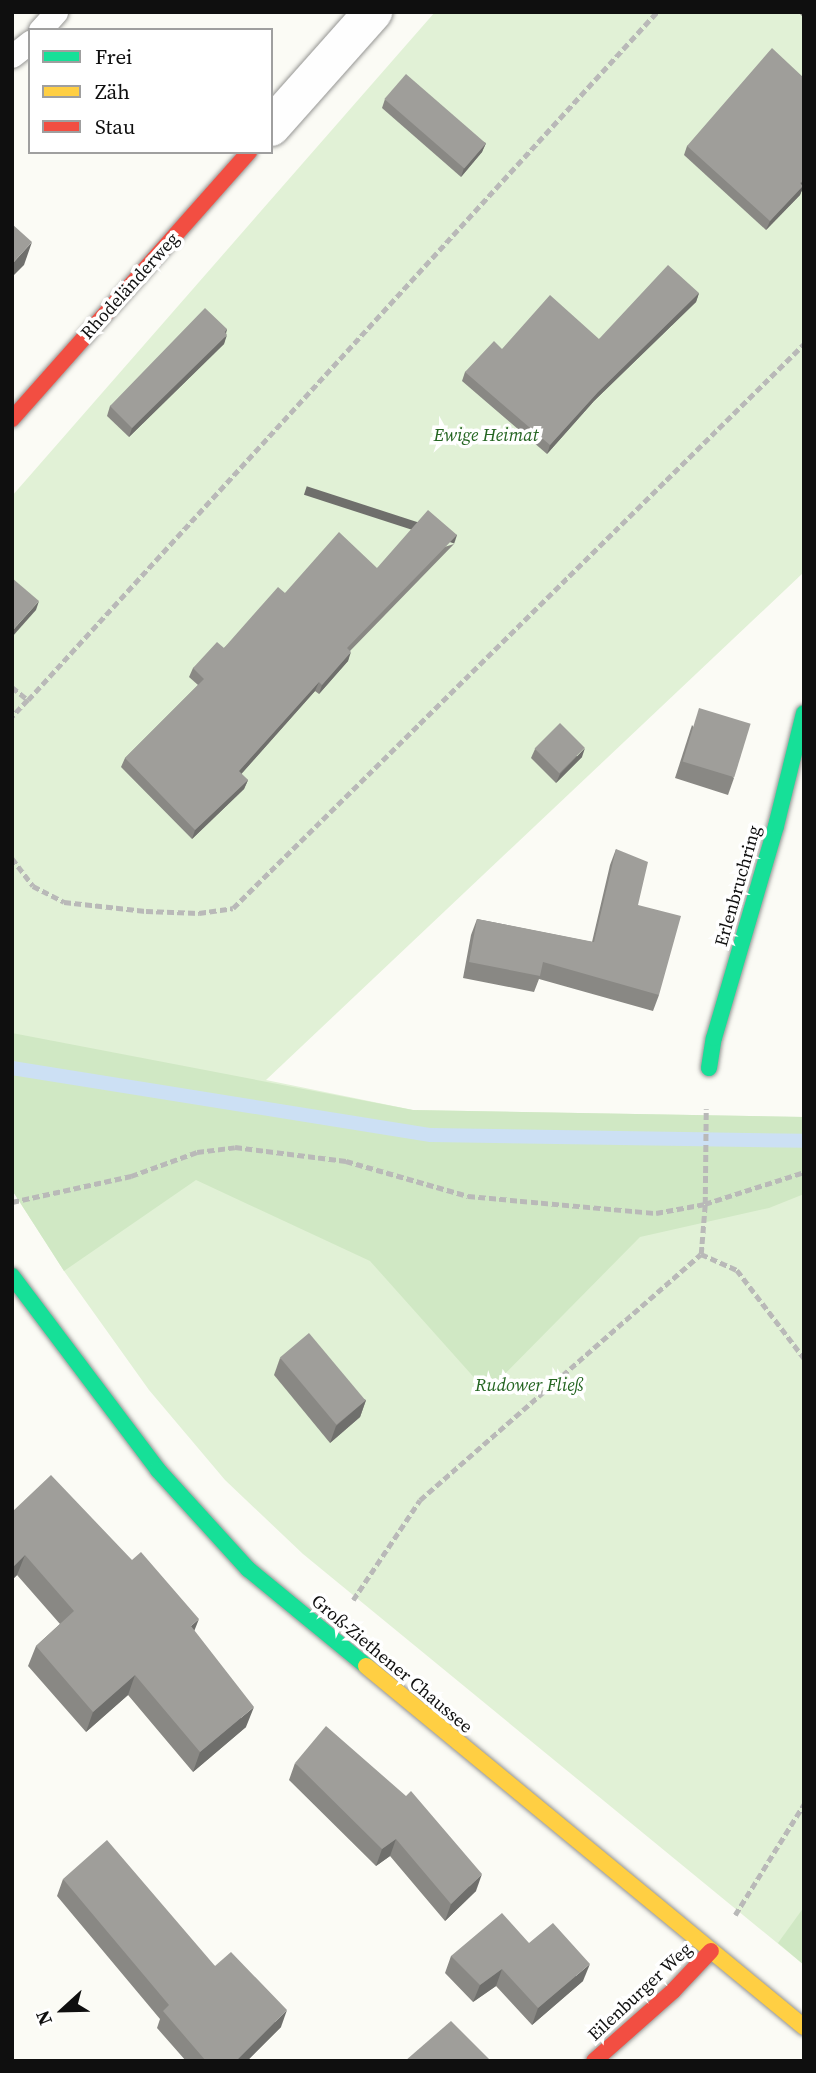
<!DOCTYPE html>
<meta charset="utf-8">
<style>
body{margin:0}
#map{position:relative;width:816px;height:2073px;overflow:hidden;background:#fbfbf5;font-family:"Source Serif 4",serif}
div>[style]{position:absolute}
.green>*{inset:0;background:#e1f1d6}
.forest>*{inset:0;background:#d0e8c4}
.stream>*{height:14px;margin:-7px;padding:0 7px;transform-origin:7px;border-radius:7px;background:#cce0f4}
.path>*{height:4.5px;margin-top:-2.25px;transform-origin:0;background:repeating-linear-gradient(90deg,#b9b9b8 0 7px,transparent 0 10.5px)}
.roads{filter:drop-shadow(0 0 2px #959593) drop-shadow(0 0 2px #959593)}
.lane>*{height:23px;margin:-11.5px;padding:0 11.5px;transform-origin:11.5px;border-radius:11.5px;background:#fefefe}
.street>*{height:38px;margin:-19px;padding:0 19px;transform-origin:19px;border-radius:19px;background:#fefefe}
.fast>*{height:16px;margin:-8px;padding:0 8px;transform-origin:8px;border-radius:8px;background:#16e098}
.slow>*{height:16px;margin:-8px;padding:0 8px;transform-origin:8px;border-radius:8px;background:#ffcf43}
.jam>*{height:16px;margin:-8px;padding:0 8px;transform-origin:8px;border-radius:8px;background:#f24e42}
.wall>*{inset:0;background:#898884}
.shaded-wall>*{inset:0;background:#6f6f6c;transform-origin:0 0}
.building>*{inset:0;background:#9f9e9a;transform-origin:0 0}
span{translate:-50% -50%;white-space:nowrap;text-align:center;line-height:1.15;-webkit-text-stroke:7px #fff;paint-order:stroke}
.street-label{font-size:18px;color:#0f0f0f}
.park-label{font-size:18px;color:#246521;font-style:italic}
.frame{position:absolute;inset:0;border:14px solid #0f0f0f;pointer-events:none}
.legend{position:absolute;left:28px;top:28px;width:245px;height:126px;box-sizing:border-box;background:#fff;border:2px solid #9f9f9f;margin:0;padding:9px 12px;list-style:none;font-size:21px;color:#0f0f0f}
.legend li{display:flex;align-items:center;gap:14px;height:35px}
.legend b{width:35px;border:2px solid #9f9f9f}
.north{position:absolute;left:28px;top:1975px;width:70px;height:70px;-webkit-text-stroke:5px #fff;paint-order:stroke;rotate:248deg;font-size:19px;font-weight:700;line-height:28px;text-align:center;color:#0f0f0f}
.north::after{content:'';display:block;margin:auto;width:24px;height:32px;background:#0f0f0f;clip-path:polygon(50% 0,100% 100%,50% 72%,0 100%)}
</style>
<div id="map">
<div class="green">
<i style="clip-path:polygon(435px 12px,804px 12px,804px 572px,266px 1080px,413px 1110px,804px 1117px,804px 1965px,303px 1554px,225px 1480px,149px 1390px,64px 1271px,12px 1190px,12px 496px)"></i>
</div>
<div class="forest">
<i style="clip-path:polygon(12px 1033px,413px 1110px,804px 1117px,804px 1194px,769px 1208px,640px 1237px,487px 1392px,370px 1261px,196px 1180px,64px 1271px,12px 1190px)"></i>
<i style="clip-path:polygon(804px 1907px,804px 1965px,778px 1943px)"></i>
</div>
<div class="stream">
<i style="left:12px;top:1068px;width:424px;rotate:9.1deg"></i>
<i style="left:431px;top:1135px;width:373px;rotate:0.9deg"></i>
</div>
<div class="path">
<i style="left:12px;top:687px;width:21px;rotate:39deg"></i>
<i style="left:28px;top:700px;width:23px;rotate:133deg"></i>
<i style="left:28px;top:700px;width:932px;rotate:-47.57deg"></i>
<i style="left:12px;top:858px;width:35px;rotate:53deg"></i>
<i style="left:33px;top:886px;width:35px;rotate:27deg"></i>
<i style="left:64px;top:902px;width:82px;rotate:6.3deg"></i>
<i style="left:146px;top:911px;width:53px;rotate:2.2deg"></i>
<i style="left:199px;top:913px;width:34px;rotate:-8deg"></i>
<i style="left:233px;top:908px;width:803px;rotate:-44.65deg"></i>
<i style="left:12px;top:1202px;width:122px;rotate:-12.3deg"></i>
<i style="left:131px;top:1176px;width:70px;rotate:-20deg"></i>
<i style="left:197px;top:1152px;width:38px;rotate:-7deg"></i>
<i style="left:235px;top:1147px;width:112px;rotate:7.2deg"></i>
<i style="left:346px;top:1161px;width:127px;rotate:16deg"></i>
<i style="left:468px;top:1196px;width:189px;rotate:5.2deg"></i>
<i style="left:656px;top:1213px;width:50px;rotate:-10.4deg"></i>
<i style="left:705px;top:1204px;width:104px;rotate:-17.9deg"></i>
<i style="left:701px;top:1254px;width:50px;rotate:-85.4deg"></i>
<i style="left:705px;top:1204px;width:95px;rotate:-89.4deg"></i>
<i style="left:353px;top:1600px;width:120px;rotate:-56.2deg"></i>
<i style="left:420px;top:1500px;width:373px;rotate:-41.2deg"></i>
<i style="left:701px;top:1254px;width:39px;rotate:24deg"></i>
<i style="left:737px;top:1270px;width:111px;rotate:52.7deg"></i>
<i style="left:735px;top:1915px;width:131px;rotate:-58.1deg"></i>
</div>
<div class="roads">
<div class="lane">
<i style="left:40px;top:30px;width:24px;rotate:-48deg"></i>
<i style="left:12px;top:56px;width:23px;rotate:-38deg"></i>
</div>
<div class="street">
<i style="left:271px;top:127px;width:154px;rotate:-48.4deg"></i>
</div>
<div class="fast">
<i style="left:709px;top:1068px;width:30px;rotate:-81deg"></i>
<i style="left:714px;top:1038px;width:221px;rotate:-73.7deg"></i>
<i style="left:776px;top:826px;width:116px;rotate:-76.1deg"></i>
<i style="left:12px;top:1276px;width:243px;rotate:53deg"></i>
<i style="left:158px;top:1470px;width:134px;rotate:47.7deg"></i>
<i style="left:248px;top:1569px;width:153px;rotate:39.4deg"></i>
</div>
<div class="slow">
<i style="left:366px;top:1666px;width:568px;rotate:39.5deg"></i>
</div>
<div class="jam">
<i style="left:12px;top:419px;width:357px;rotate:-48.4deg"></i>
<i style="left:594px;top:2061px;width:106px;rotate:-41.5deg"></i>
<i style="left:673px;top:1991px;width:55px;rotate:-46.5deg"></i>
</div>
</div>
<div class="wall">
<i style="clip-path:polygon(798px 12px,804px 12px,804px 18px)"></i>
<i style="clip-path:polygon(804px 78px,804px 185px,800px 195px,766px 230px,684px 155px,687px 146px)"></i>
<i style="clip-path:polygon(385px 99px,486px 143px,482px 152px,461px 177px,382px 108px)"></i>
<i style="clip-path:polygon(699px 293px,696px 302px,594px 401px,547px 454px,462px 381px,465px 372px,502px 349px,599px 339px)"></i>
<i style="clip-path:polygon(227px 329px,224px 344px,129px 437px,107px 416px,110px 406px)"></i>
<i style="clip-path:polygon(454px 544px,350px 651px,348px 661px,319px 694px,315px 691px,241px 774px,248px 780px,244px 789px,192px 839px,121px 767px,125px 758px,198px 685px,189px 677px,193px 668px,224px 648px,285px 593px,377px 568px)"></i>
<i style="clip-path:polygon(692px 725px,734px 778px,728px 795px,675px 778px)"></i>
<i style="clip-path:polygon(535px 749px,582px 757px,556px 783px,531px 758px)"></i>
<i style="clip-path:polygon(616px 849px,638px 905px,659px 995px,653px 1011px,539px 979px,534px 992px,463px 978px,471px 935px,477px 919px,592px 942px,610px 865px)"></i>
<i style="clip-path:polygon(280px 1358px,366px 1400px,360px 1417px,330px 1443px,274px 1375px)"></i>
<i style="clip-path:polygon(12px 1512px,194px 1631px,246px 1727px,193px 1772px,128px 1695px,86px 1732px,28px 1666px,36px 1646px,60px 1624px,17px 1575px,12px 1580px)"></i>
<i style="clip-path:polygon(295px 1763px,476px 1891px,445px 1921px,390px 1856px,376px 1866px,289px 1780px)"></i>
<i style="clip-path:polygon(63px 1879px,215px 1966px,281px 2027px,247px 2061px,186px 2061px,157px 2028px,160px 2019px,57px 1896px)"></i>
<i style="clip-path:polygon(529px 1943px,583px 1981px,532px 2025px,496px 1986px,473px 2002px,445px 1973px,451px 1956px)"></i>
</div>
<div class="shaded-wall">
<i style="clip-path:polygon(486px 143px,482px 152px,461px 177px,464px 168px)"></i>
<i style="clip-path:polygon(804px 180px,804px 185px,800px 195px,766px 230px,770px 221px)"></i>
<i style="clip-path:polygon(32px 242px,24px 265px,12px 277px,12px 264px)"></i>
<i style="clip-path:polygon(699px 293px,696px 302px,594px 401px,547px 454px,550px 445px,598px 392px)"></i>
<i style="clip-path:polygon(227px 329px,224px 338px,227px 335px,224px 344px,129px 437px,132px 428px)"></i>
<i style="left:457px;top:535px;width:9px;height:158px;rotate:108deg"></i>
<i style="clip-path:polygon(39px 601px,36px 610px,12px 637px,13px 630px)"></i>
<i style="clip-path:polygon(351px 652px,348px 661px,319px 694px,322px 685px)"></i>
<i style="clip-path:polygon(319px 682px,315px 691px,236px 780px,239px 771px)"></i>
<i style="clip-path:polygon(585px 748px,582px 757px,556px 783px,560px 774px)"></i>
<i style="clip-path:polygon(248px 780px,244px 789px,192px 839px,195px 830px)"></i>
<i style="clip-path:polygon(366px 1400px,360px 1417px,330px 1443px,336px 1426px)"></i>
<i style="clip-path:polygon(25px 1555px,17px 1575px,12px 1580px,12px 1568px)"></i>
<i style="clip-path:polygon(199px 1619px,191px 1639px,191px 1626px)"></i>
<i style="clip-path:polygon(135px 1675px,128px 1695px,86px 1732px,93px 1712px)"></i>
<i style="clip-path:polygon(254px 1707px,246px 1727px,193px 1772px,200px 1752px)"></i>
<i style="clip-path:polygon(396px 1839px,390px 1856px,376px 1866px,382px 1849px)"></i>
<i style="clip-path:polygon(482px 1874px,476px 1891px,445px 1921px,451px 1904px)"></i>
<i style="clip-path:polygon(590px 1964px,583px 1981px,532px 2025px,538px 2008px)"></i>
<i style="clip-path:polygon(502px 1969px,496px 1986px,473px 2002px,480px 1985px)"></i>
<i style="clip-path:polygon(287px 2010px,281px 2027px,247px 2061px,236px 2061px)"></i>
</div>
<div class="building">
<i style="clip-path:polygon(772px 48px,804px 78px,804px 180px,800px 183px,803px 186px,770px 221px,687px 146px)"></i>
<i style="left:406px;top:74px;width:106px;height:33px;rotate:41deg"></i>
<i style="clip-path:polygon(12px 224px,32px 242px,12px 264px)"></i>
<i style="clip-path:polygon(668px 265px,699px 293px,598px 392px,550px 445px,465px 372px,494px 341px,502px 349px,550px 295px,599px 339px)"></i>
<i style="clip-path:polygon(205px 308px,227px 329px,225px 332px,227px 335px,132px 428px,110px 406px)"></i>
<i style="clip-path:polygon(428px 510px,457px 535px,347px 648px,351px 652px,322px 685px,319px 682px,239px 771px,248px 780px,195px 830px,125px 758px,204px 679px,193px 668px,217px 642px,224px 648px,278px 587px,285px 593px,339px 532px,377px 568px)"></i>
<i style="clip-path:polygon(12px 578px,39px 601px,13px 630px,12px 629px)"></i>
<i style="left:699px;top:708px;width:54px;height:56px;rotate:17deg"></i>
<i style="left:560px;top:723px;width:35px;height:36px;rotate:45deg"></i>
<i style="clip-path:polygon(616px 849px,648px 862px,638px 905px,681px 916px,659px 995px,543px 962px,540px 976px,469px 962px,477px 919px,594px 942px)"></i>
<i style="left:309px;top:1333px;width:88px;height:38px;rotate:50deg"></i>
<i style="clip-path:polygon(51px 1475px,132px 1560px,141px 1552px,199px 1619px,191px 1626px,254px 1707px,200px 1752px,135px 1675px,93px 1712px,36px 1646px,74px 1611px,25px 1555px,12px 1568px,12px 1512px)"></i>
<i style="clip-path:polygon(326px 1726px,406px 1796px,411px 1791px,482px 1874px,451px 1904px,396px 1839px,382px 1849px,295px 1763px)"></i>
<i style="clip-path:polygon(107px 1840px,215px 1966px,231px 1952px,287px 2010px,236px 2061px,206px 2061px,163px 2011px,169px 2005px,63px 1879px)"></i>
<i style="clip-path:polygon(502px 1913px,529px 1943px,553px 1923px,590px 1964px,538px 2008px,502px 1969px,480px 1985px,451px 1956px)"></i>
<i style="clip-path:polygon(451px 2021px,491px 2061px,405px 2061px)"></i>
</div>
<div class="street-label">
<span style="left:130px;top:286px;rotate:-48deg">Rhodeländerweg</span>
<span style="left:738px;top:886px;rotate:-74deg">Erlenbruchring</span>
<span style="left:392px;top:1664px;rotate:40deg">Groß-Ziethener Chaussee</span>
<span style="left:640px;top:1992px;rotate:-43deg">Eilenburger Weg</span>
</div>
<div class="park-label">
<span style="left:486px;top:435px">Ewige Heimat</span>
<span style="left:529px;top:1385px">Rudower Fließ</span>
</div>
<div class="frame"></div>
<ul class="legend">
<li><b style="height:9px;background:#16e098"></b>Frei</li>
<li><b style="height:9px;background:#ffcf43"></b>Zäh</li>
<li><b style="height:9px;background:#f24e42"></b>Stau</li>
</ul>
<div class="north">N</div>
</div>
